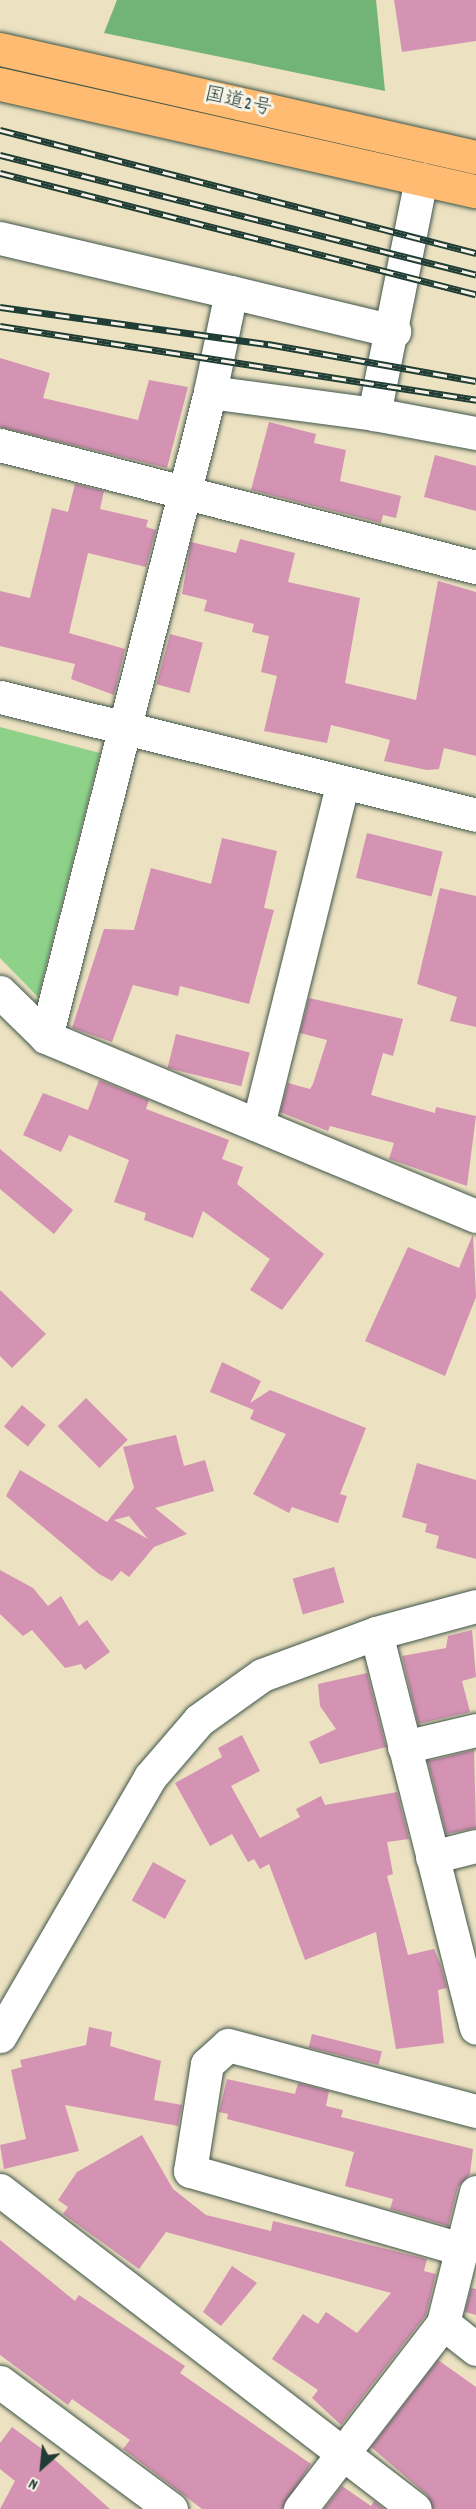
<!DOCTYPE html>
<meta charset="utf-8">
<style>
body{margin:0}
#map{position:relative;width:476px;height:2509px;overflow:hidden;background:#ece1c1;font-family:Dekko,"Klee One",sans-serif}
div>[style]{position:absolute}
.green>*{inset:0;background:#8ed28a}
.forest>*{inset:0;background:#72b476}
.building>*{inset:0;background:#d493b3;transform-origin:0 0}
.roads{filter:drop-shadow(0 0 2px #3e5649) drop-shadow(0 0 2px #3e5649)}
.minor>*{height:33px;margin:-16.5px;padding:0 16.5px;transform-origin:16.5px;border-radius:16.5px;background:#fff}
.highway>*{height:33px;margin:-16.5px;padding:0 16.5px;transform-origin:16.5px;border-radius:16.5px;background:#ffbb71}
.rail>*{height:7px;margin-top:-3.5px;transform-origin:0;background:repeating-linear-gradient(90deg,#f7f3e8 0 14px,#1f3d34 0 28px);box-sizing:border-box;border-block:2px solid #1f3d34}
span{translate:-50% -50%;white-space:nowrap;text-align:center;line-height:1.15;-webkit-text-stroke:6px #f7f3e8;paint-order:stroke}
.street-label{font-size:20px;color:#1f3d34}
.north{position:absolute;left:12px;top:2437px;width:60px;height:60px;-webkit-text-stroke:4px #f7f3e8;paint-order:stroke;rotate:207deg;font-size:16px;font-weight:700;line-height:24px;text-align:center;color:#1f3d34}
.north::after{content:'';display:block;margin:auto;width:21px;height:27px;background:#1f3d34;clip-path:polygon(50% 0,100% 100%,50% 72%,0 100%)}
</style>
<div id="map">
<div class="green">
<i style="clip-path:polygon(0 727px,100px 753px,38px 997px,0 958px)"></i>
</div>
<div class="forest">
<i style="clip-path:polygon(117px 0,376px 0,385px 91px,104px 33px)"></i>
</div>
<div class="building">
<i style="clip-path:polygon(394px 0,476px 0,476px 41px,402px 52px)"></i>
<i style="clip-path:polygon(0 358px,50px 373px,43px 398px,138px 420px,149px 380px,188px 387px,167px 468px,0 427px)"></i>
<i style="clip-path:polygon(269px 422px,316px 434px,314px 443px,346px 450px,340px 481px,401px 496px,396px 518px,383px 515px,381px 523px,251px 490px)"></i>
<i style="clip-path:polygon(435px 455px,476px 466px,476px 511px,424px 497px)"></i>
<i style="clip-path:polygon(75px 484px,104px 491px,100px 509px,148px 520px,146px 527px,156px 530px,146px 567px,88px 553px,69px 633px,125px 649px,114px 695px,71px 679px,75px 664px,0 646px,0 591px,30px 598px,52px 508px,68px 512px)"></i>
<i style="clip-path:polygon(240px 539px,295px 553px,288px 582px,360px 598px,345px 683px,416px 700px,438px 581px,476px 592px,476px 756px,444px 748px,439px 769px,427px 770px,384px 761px,390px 740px,372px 735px,331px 725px,327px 743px,264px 731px,277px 676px,261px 672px,269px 636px,252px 632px,254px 624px,204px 611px,207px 600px,182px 594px,191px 542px,236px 553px)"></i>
<i style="left:170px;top:634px;width:34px;height:52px;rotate:15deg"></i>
<i style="left:367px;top:833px;width:78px;height:46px;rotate:14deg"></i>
<i style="clip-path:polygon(222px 838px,277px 851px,264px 908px,274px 910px,249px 1004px,180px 986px,178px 996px,133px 985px,112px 1042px,72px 1028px,104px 929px,134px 930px,151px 868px,211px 884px)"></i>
<i style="clip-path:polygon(440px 888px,476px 896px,476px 1027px,450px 1021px,457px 997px,417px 984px)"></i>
<i style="clip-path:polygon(309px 998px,403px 1019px,393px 1056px,383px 1053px,371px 1095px,435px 1113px,436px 1107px,476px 1116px,467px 1186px,389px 1159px,394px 1143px,330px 1126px,328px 1131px,280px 1112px,288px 1083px,310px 1089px,313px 1084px,327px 1040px,300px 1033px)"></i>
<i style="left:176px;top:1034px;width:76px;height:35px;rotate:14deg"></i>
<i style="clip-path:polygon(99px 1080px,149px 1100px,146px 1109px,229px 1140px,222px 1159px,243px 1167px,237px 1184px,324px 1254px,282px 1310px,250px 1290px,270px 1259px,203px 1211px,193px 1238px,144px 1220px,146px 1213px,114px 1202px,129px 1160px,69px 1135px,61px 1152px,23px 1135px,43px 1093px,88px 1110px)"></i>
<i style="clip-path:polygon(0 1149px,73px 1210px,54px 1234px,0 1189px)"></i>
<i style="clip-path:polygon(473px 1234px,476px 1297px,445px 1376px,365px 1341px,408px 1247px,459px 1268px)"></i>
<i style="clip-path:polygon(0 1290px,46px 1334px,12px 1368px,0 1356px)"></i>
<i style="clip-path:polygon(222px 1362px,261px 1381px,250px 1403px,270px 1390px,366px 1428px,340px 1494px,347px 1496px,338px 1523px,292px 1507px,289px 1513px,253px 1494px,286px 1434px,250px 1419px,254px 1410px,210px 1392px)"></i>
<i style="left:86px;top:1398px;width:59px;height:40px;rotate:45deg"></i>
<i style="left:22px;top:1405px;width:31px;height:28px;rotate:40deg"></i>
<i style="clip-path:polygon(evenodd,176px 1435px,184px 1466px,205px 1460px,214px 1491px,155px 1508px,187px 1534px,154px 1547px,129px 1577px,121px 1571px,112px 1581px,99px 1574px,6px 1496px,20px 1470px,107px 1522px,134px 1488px,123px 1447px,176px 1435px,129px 1516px,148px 1539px,114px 1520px,129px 1516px)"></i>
<i style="clip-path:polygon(417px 1463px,476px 1480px,476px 1559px,436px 1548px,439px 1536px,425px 1532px,427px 1524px,402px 1517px)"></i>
<i style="left:334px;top:1567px;width:37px;height:43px;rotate:74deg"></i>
<i style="clip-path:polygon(0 1570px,33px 1588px,48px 1606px,61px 1596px,79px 1626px,87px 1620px,110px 1652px,85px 1670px,81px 1664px,65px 1668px,32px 1630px,23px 1636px,0 1614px)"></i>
<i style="clip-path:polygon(472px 1630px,476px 1677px,462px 1681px,470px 1712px,418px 1724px,402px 1656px,446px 1648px,448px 1636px)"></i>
<i style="clip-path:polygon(367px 1673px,386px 1747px,320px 1764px,309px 1742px,336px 1729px,320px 1706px,318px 1684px)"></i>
<i style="clip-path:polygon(242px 1735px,260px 1771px,231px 1786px,260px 1838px,300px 1817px,296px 1809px,321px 1796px,325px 1805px,397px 1792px,409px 1839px,387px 1842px,393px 1874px,387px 1876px,408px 1955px,434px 1949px,440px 1963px,447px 1988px,438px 1990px,444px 2043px,396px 2049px,376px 1932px,305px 1960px,269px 1864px,260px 1869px,254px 1859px,248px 1862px,232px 1834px,210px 1846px,175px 1783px,222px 1757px,218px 1748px)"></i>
<i style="clip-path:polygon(474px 1750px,476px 1828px,446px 1834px,428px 1761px)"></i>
<i style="left:153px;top:1862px;width:38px;height:44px;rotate:29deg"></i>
<i style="clip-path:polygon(89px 2027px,112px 2032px,110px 2046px,161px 2061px,154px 2100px,182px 2105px,178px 2126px,65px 2105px,79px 2151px,4px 2169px,0 2145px,26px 2139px,11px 2070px,22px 2067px,20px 2060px,86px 2045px)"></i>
<i style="left:312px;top:2034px;width:72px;height:14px;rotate:14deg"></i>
<i style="clip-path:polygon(227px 2079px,295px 2094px,298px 2083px,329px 2091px,326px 2106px,343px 2110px,341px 2117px,473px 2149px,470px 2174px,458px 2187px,448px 2226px,390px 2209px,393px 2199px,345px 2186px,354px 2152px,227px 2119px,228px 2114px,219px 2112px)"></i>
<i style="clip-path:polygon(142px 2135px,173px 2189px,206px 2215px,271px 2231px,273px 2221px,427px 2259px,424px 2271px,436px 2274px,426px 2315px,341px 2425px,312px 2398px,318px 2390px,272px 2359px,303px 2314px,318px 2324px,326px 2312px,357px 2333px,391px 2293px,166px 2232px,139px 2269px,63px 2214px,68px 2207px,58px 2200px,77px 2172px)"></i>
<i style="clip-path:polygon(0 2240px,75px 2301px,79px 2295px,185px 2366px,180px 2373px,311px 2464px,282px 2509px,202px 2509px,123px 2449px,130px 2440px,72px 2399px,68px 2405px,0 2355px)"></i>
<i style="clip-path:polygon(232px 2266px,257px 2283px,221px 2326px,203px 2312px)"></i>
<i style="clip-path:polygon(471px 2288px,476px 2289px,476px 2315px,465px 2312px)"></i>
<i style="clip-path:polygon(438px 2360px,476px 2387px,476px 2509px,433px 2509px,427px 2495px,371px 2447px)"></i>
<i style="clip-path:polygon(12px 2427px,46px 2452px,110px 2509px,0 2509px,15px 2481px,0 2469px,0 2443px)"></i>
<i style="clip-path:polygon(342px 2486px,371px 2506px,374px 2501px,384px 2509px,324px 2509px)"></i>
</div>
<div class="roads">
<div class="minor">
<i style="left:421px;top:179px;width:240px;rotate:101.3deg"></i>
<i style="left:374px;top:414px;width:104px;rotate:10.6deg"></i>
<i style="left:0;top:238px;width:237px;rotate:13.2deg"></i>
<i style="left:210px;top:392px;width:102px;rotate:-78.1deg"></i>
<i style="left:231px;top:292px;width:168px;rotate:13.5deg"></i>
<i style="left:0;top:445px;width:491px;rotate:14.4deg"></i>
<i style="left:0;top:697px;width:490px;rotate:13.9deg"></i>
<i style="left:0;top:992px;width:64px;rotate:44.4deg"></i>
<i style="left:46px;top:1037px;width:466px;rotate:22.6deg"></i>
<i style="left:46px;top:1037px;width:666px;rotate:-75.73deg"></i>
<i style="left:210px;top:392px;width:165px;rotate:7.6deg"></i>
<i style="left:258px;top:1125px;width:353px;rotate:-76.1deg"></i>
<i style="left:376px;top:1633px;width:407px;rotate:75.8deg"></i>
<i style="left:404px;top:1747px;width:74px;rotate:-13.3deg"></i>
<i style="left:432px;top:1857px;width:45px;rotate:-14deg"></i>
<i style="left:0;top:2036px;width:299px;rotate:-59.9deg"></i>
<i style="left:150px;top:1777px;width:75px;rotate:-49.3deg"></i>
<i style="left:199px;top:1720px;width:77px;rotate:-35.5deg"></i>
<i style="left:262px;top:1675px;width:121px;rotate:-20.2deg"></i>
<i style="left:376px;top:1633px;width:104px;rotate:-15.1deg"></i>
<i style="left:0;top:2190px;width:523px;rotate:37.55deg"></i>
<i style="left:461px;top:2249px;width:282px;rotate:-163.9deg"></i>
<i style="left:190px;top:2171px;width:108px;rotate:-81deg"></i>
<i style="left:207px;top:2064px;width:28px;rotate:-42deg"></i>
<i style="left:228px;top:2045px;width:257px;rotate:14.9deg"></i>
<i style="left:443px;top:2323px;width:42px;rotate:38.2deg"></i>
<i style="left:0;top:2382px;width:213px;rotate:36.6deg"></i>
<i style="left:300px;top:2509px;width:235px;rotate:-52.4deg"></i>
<i style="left:443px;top:2323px;width:135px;rotate:-75.9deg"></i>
</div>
<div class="highway">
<i style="left:0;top:49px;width:488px;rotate:12.8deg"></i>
<i style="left:0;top:84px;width:488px;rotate:12.7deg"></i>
</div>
</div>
<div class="rail">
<i style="left:0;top:130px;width:492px;rotate:14.5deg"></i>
<i style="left:0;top:155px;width:491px;rotate:14.1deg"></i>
<i style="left:0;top:173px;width:491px;rotate:14.3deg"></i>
<i style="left:0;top:307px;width:271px;rotate:7.9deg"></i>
<i style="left:268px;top:344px;width:211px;rotate:10.1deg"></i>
<i style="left:0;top:326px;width:482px;rotate:8.8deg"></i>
</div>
<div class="street-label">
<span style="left:238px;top:103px;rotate:13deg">国道2号</span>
</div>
<div class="north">N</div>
</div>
